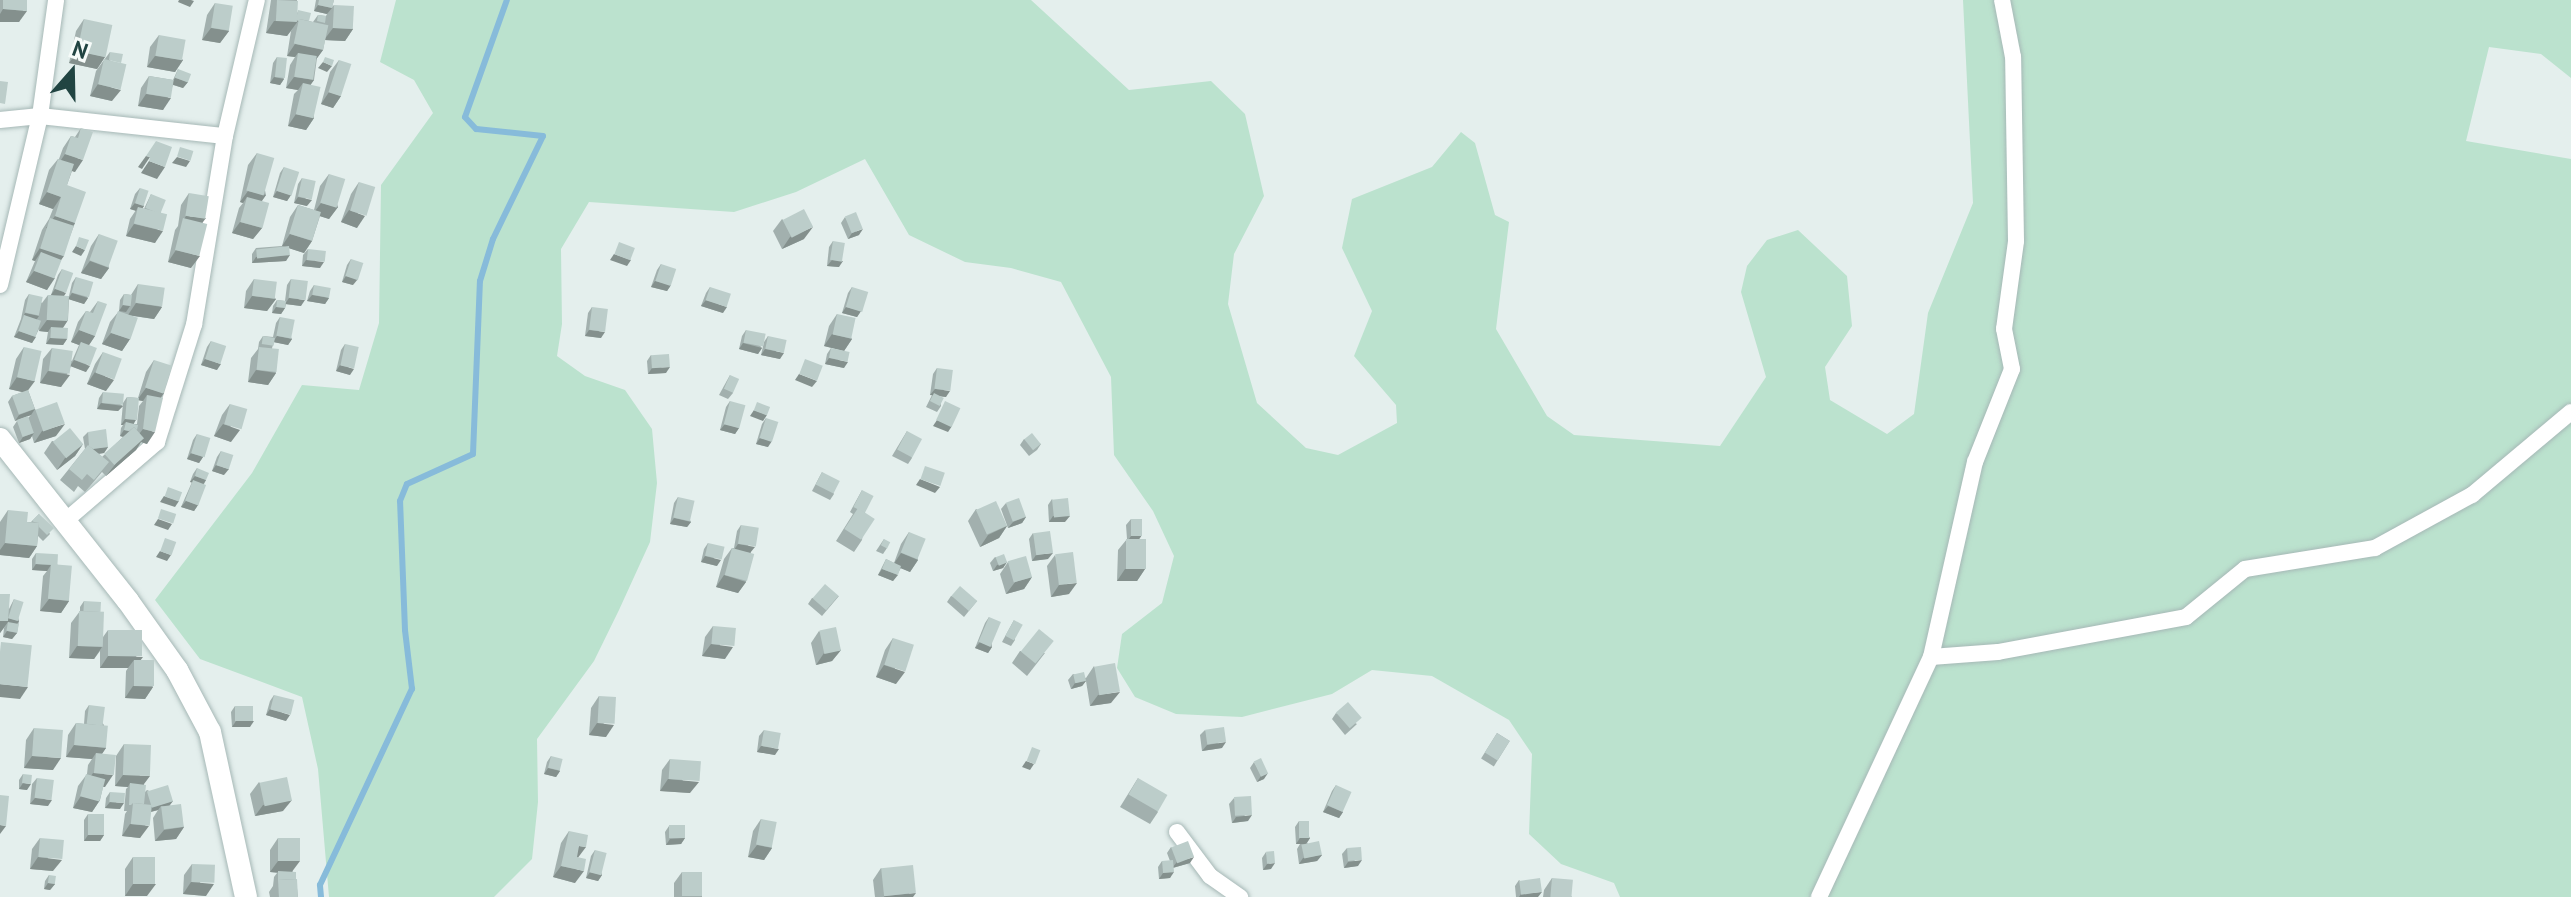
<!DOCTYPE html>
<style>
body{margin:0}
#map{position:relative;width:2571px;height:897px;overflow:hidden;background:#e4efed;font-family:"PT Sans",sans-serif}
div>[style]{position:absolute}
.green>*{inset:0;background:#bbe2ce}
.stream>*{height:6px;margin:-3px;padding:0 3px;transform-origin:3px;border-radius:3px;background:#87bbda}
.roads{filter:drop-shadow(0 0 2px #a6b8b6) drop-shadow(0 0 2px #a6b8b6)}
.street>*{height:16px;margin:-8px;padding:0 8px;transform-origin:8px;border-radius:8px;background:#fff}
.secondary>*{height:22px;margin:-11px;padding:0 11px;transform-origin:11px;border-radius:11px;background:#fff}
.wall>*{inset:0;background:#a2b0ae;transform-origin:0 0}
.shaded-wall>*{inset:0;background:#84908d}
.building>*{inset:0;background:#bccdca;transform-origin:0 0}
span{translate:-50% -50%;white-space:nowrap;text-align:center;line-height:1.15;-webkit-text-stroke:7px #f6fbf9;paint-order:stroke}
.north{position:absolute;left:32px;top:32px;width:80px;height:80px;-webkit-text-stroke:6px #f6fbf9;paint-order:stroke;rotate:20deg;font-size:22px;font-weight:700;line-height:32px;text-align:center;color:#214442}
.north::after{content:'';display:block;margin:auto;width:28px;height:36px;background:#214442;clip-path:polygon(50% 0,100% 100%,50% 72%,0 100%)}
</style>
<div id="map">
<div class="green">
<i style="clip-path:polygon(396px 0,1031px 0,1129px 90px,1211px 81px,1245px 114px,1264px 196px,1234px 254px,1228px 304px,1257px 403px,1306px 448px,1338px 455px,1397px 423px,1396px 405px,1354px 356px,1372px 311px,1342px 248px,1352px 199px,1432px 167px,1461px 132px,1475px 143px,1495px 215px,1509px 222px,1496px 329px,1547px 416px,1574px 435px,1720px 446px,1766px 377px,1741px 292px,1747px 266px,1767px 240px,1798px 230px,1847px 276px,1852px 326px,1825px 367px,1830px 400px,1887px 434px,1914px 414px,1928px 313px,1973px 203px,1963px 0,2571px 0,2571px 78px,2541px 54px,2489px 47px,2466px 141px,2571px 159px,2571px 897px,1620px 897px,1614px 883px,1561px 864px,1529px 834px,1532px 754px,1509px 720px,1432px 676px,1372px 670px,1332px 694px,1242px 717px,1176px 714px,1135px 697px,1117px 668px,1122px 634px,1162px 603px,1174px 556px,1153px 511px,1114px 455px,1111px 377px,1061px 282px,1011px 268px,965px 262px,909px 235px,865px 159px,796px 192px,734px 212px,589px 202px,561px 249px,562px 324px,557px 356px,585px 376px,625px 390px,652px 429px,657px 483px,650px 542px,619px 610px,594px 661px,537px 739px,538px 802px,532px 859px,494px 897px,329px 897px,318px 769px,302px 697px,200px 659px,155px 600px,252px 473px,302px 385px,359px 390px,379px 323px,381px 185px,433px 113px,414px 80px,380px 62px)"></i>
</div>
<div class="stream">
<i style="left:321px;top:897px;width:12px;rotate:-95deg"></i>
<i style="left:320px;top:885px;width:217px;rotate:-64.9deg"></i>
<i style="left:412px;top:689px;width:59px;rotate:-96.8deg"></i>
<i style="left:405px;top:630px;width:129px;rotate:-92.2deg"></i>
<i style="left:400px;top:501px;width:18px;rotate:-68deg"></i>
<i style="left:407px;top:484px;width:72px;rotate:-24.4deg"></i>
<i style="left:473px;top:454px;width:173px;rotate:-87.7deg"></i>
<i style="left:480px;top:281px;width:44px;rotate:-72.8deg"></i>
<i style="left:493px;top:239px;width:114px;rotate:-64.1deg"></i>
<i style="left:543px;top:136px;width:67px;rotate:-174deg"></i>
<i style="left:476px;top:129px;width:16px;rotate:-133deg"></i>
<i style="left:465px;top:117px;width:124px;rotate:-70.3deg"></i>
</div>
<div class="roads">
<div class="street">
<i style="left:0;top:120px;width:40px;rotate:-5.7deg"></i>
<i style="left:40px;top:116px;width:186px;rotate:6.2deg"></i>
<i style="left:0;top:285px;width:174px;rotate:-76.7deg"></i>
<i style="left:40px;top:116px;width:117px;rotate:-82.1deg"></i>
<i style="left:64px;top:522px;width:123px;rotate:-40.7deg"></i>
<i style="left:157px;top:442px;width:123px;rotate:-72.5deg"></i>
<i style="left:194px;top:325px;width:192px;rotate:-80.7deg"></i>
<i style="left:225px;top:136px;width:140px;rotate:-76.8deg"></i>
<i style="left:1931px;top:657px;width:67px;rotate:-4.3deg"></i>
<i style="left:1998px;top:652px;width:191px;rotate:-10.5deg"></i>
<i style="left:2186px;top:617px;width:76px;rotate:-39.1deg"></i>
<i style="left:2245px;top:569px;width:132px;rotate:-9.2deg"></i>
<i style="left:2375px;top:548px;width:111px;rotate:-28.7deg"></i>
<i style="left:2472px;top:495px;width:129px;rotate:-40deg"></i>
<i style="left:1177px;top:832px;width:55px;rotate:53.1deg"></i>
<i style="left:1210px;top:876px;width:37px;rotate:35deg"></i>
<i style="left:1819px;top:897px;width:265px;rotate:-65deg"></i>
<i style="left:1931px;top:657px;width:200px;rotate:-77.3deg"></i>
<i style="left:1975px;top:462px;width:100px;rotate:-68.3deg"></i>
<i style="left:2012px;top:369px;width:41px;rotate:-101.3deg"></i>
<i style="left:2004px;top:329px;width:89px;rotate:-82.2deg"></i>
<i style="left:2016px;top:241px;width:184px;rotate:-90.9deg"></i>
<i style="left:2013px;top:57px;width:58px;rotate:-100.9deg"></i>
</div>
<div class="secondary">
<i style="left:0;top:439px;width:206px;rotate:51.7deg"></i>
<i style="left:128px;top:601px;width:85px;rotate:54.6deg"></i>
<i style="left:177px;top:670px;width:70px;rotate:62deg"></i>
<i style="left:210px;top:732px;width:169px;rotate:77.7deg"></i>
</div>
</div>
<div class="wall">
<i style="clip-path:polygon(0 0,27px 0,19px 22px,0 22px)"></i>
<i style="clip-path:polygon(271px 0,297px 0,297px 12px,309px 21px,313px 22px,318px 15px,326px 16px,327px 14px,314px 11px,316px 0,334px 0,332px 7px,334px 5px,353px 29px,345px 41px,325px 40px,323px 50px,317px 58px,314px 80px,311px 84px,314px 118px,306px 130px,288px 126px,294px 94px,298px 90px,286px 88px,290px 65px,295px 57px,287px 56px,291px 31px,294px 27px,287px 36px,266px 33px)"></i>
<i style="clip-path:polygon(215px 3px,229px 31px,220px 43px,202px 40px,207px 15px)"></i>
<i style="clip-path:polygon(84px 19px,105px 57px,97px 69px,69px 63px,76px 31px)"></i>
<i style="clip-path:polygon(159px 35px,183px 60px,175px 72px,147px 67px,150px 47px)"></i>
<i style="clip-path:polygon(110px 52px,112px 101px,90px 96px,96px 71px)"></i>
<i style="clip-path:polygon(277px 57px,284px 79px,280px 85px,270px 83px,273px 63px)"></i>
<i style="clip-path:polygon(339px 60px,341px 96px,333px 108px,321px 104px,330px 72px)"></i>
<i style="clip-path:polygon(178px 69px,188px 82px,183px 88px,173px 85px,163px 110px,138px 106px,141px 88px,149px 76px,173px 80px)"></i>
<i style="clip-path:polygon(81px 128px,75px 172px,72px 171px,67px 185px,75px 223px,61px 260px,47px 290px,26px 282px,35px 261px,32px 260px,42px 230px,49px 219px,53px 209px,39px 204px,49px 170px,58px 159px,59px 159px,63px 148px,71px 136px,75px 137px)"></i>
<i style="clip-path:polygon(257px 153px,266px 195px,262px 201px,262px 228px,253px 239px,232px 233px,239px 208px,243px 203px,240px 202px,248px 165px)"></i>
<i style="clip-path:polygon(284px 167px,291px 195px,287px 201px,273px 197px,280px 173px)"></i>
<i style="clip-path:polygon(329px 174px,338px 207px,329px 219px,320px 216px,312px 241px,304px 253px,289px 248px,286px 261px,252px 263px,252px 254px,256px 248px,282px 246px,290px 217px,298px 205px,314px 210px,320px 186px)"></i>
<i style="clip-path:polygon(302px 178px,307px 206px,294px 203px,298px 184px)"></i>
<i style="clip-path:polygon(359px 182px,357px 228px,341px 222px,351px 194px)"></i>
<i style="clip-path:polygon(140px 188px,144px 206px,142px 208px,144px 209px,151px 194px,161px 213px,155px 243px,126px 236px,130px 219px,136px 210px,130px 209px,135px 194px)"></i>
<i style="clip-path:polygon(189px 193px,191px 268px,168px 262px,175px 230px,178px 226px,181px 205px)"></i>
<i style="clip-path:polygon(845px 217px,859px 235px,848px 239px,841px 223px)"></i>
<i style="clip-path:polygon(782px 219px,804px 239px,782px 249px,773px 231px)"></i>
<i style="clip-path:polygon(99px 234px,109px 268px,101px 279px,81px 273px,91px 246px)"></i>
<i style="clip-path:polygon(833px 241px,839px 267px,827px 266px,829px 247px)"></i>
<i style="clip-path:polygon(308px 249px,320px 268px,302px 266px,303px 255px)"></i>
<i style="clip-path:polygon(351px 259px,353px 285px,342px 282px,347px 265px)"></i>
<i style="clip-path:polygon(661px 264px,671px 285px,667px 291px,651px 287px,657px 270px)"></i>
<i style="clip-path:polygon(62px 269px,64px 296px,69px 296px,72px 283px,76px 277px,88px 298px,84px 304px,69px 299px,68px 320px,63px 328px,67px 339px,63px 345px,46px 344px,48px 332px,39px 331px,39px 329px,32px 343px,14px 337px,21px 319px,25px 300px,29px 294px,42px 303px,48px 295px,51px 295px,58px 275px)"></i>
<i style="clip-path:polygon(254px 279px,276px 299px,267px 311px,244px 308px,246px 291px)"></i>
<i style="clip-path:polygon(291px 279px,301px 306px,286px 304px,285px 308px,281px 314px,272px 313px,273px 306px,277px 300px,285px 301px,287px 285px)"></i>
<i style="clip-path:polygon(138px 284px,162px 307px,154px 319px,133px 316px,130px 339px,122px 351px,102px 344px,110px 322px,119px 311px,120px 300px,124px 294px,131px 295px)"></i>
<i style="clip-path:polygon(314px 285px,329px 298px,325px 304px,307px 301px,310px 291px)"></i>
<i style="clip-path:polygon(710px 287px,723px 313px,701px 306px,706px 293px)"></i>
<i style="clip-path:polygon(852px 287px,861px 311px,857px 317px,842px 313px,848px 293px)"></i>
<i style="clip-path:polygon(98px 301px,95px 336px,89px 345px,86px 372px,71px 366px,61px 387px,40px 383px,43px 359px,52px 348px,72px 361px,79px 345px,71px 342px,78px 322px,86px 311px,90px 312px)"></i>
<i style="clip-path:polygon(592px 307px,601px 338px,585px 336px,588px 313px)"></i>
<i style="clip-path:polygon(837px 314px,852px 339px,844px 351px,824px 346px,829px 326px)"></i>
<i style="clip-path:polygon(280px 317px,292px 339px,288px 345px,274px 342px,272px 348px,276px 373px,268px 385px,248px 382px,251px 358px,258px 349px,259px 342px,263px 336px,273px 337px,276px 323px)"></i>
<i style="clip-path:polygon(746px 330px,762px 348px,758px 354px,739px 349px,742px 336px)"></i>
<i style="clip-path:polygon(768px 336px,780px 359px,761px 355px,764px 342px)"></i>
<i style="clip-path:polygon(211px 341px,217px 370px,201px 365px,207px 347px)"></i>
<i style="clip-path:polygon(345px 344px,350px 375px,336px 371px,341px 350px)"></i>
<i style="clip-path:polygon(24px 347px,28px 390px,35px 409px,56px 436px,34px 443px,32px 436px,30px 439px,19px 443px,13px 427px,17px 421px,28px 418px,31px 415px,15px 421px,8px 402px,12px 396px,23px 392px,9px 389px,16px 359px)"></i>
<i style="clip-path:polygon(831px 348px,844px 368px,825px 364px,827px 354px)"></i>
<i style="clip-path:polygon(103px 352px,106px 391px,87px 384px,95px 364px)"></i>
<i style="clip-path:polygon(651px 355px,666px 373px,648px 374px,647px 361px)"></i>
<i style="clip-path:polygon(evenodd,154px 360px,161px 398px,147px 444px,141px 442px,136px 450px,106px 476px,102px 472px,85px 492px,78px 486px,74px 492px,60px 480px,85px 449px,83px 437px,88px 432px,108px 447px,104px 453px,99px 454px,102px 457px,123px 437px,120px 436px,121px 428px,123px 425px,121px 425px,123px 403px,127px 397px,138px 398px,146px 372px,154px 360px,138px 400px,143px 401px,139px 406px,137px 424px,134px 424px,138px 400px)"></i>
<i style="clip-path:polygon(937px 368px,946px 397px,940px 396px,941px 406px,937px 412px,926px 407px,932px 395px,930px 395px,933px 374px)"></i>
<i style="clip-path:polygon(730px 375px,733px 393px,728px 399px,719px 395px)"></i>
<i style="clip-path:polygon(103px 392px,123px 406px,118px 411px,97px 409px,99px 398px)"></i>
<i style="clip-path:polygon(730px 401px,739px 428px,735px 434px,720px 430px,726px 407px)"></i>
<i style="clip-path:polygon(230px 404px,231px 442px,214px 436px,222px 415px)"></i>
<i style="clip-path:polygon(766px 418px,768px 447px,756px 444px,762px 424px)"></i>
<i style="clip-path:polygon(907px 431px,912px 458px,908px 464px,892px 456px)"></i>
<i style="clip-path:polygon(197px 434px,203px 457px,199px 463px,187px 459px,193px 440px)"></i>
<i style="clip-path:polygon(1024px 439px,1041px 444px,1037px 450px,1029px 456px,1020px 445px)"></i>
<i style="clip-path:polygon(52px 441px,83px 444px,75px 456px,57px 470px,44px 453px)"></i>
<i style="clip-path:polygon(221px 451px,224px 475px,212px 471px,217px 457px)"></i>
<i style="clip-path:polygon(197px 468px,206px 480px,204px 484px,198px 505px,194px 511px,181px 507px,192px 482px,190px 482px,193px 474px)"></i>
<i style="clip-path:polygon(822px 472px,834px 494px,830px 500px,812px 491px)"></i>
<i style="clip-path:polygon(862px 490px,865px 513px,862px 540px,854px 552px,836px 541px,853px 514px,850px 512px)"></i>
<i style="clip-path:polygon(678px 497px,691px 522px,687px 527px,670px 524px,674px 503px)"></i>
<i style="clip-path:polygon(1052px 499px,1065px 522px,1049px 522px,1048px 505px)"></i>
<i style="clip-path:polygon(1006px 503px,1026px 517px,1022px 523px,1008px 528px,1001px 509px)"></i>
<i style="clip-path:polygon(976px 509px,1007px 526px,999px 538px,980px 547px,968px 521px)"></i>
<i style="clip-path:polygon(8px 510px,27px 522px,31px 522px,39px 514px,50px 534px,43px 541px,38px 536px,37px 546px,29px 558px,0 555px,0 522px)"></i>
<i style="clip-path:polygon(1131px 519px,1145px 569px,1137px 581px,1117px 581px,1118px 550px,1127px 539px,1126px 525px)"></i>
<i style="clip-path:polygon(741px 525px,751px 553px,746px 582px,738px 593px,716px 587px,724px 559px,732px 548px,734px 548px,737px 531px)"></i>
<i style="clip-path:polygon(909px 532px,918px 560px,910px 572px,901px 568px,893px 581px,878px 575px,886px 559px,894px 563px,901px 544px)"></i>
<i style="clip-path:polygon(1033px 533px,1048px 559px,1032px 561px,1029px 539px)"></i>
<i style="clip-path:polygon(884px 539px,887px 548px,883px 554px,876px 551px)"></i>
<i style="clip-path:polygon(708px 543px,717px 566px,701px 562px,704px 549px)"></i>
<i style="clip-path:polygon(36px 553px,58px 565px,69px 601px,61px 613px,40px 611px,43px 576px,47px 571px,32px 570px,32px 559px)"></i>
<i style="clip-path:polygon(1055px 555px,1069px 594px,1051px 597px,1047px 566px)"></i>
<i style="clip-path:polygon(995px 557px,1007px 562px,1003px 568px,993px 571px,990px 563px)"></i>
<i style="clip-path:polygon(1008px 562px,1032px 577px,1024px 589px,1006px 594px,1000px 574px)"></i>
<i style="clip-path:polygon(0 594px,9px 609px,14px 599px,19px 621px,17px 633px,12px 639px,3px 637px,4px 628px,6px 625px,0 633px)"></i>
<i style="clip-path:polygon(839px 596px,822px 616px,808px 604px,812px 598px)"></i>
<i style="clip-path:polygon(951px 596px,977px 601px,964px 617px,947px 602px)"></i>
<i style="clip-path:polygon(84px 601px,100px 612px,103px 637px,108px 630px,140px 660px,153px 687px,145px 699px,125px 698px,126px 671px,128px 668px,100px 668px,100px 651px,94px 659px,69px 658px,71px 623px,80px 611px,80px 607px)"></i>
<i style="clip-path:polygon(989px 617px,992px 647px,988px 653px,975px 648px,985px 623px)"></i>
<i style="clip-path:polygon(1014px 620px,1015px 640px,1011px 646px,1002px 642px)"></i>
<i style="clip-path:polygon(713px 626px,725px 659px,702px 656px,705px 637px)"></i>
<i style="clip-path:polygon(819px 631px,841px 650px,832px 661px,816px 665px,811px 643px)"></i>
<i style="clip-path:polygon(893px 638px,896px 684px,876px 677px,885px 650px)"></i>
<i style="clip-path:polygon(1020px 651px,1045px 653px,1027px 676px,1012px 663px)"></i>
<i style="clip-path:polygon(1094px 666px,1111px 703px,1090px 706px,1086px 681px,1082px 686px,1071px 689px,1068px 680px,1073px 674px,1086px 678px)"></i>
<i style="clip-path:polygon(274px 695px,286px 721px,266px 715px,270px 701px)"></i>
<i style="clip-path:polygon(599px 696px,606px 737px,589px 735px,591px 708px)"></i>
<i style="clip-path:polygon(89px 705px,104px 725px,106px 748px,102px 753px,105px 787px,103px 787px,100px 800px,92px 812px,73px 808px,78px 786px,87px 774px,88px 765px,92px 759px,66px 757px,68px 735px,76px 723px,84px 724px,85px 711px)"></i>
<i style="clip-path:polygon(235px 706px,250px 727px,232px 727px,231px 712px)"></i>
<i style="clip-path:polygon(1336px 713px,1357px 724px,1345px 735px,1332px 719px)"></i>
<i style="clip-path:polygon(34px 728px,53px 770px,24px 768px,26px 740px)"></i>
<i style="clip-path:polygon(764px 730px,775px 755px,757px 752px,759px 736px)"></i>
<i style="clip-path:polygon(1205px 730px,1222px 748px,1202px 751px,1200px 735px)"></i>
<i style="left:1497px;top:733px;width:15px;height:30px;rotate:32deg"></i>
<i style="clip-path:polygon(124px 744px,144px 784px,145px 792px,147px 790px,173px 801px,170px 805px,184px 827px,176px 839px,155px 841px,153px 818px,158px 810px,151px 812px,140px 838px,122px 836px,125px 814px,127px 811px,124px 811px,126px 789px,128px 787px,115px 786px,116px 756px)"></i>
<i style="clip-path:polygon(551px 756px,560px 771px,556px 777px,544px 774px,547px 762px)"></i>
<i style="clip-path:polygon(670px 759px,690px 793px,660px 791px,662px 770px)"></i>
<i style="clip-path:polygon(1254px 762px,1264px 779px,1257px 782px,1250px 768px)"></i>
<i style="clip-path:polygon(23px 774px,27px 790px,19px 789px,19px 780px)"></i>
<i style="clip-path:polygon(37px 778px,48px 806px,30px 804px,32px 784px)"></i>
<i style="clip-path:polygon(1138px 778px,1158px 812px,1150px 824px,1120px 807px)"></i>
<i style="clip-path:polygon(259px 782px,283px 811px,255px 816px,250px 794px)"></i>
<i style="clip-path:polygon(1336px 785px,1343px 812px,1339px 818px,1323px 812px,1332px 791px)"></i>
<i style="clip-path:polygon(110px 792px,120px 809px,105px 808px,106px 798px)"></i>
<i style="clip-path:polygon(1234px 798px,1248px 821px,1232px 823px,1229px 804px)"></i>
<i style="clip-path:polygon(88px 814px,104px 835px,100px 841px,84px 841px,84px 820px)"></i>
<i style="clip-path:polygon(761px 819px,772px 848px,764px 860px,748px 857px,753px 831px)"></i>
<i style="clip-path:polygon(1299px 821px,1310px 838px,1307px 843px,1322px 855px,1317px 861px,1299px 864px,1297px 849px,1300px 844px,1296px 844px,1295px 827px)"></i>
<i style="clip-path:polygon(669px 826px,685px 838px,681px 844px,666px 845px,665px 832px)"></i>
<i style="clip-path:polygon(569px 831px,578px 858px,575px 883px,553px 877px,561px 843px)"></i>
<i style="clip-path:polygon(40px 838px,53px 871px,30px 869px,32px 849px)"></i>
<i style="clip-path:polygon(278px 838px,296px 879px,298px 897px,270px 897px,269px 892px,273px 886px,274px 877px,277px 873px,270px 872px,270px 850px)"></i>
<i style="clip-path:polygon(1171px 847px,1190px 863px,1173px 868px,1170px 878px,1159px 879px,1158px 867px,1162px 861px,1170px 861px,1167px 853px)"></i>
<i style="clip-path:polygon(1347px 848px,1358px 866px,1344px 868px,1342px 854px)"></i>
<i style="clip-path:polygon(595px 850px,602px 875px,598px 881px,586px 878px,591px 856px)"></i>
<i style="clip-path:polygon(1266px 852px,1271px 869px,1263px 870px,1262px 858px)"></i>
<i style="clip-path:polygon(133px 857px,147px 896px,125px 896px,125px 869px)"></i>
<i style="clip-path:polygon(192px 864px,206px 896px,183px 894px,184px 875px)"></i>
<i style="clip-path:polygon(881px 868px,913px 897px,875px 897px,873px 880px)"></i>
<i style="clip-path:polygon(682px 872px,702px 896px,702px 897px,674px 897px,674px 883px)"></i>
<i style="clip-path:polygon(49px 875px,55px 884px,50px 890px,44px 889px,45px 881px)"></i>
<i style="clip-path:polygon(1552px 878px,1572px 897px,1543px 897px,1544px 890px)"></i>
<i style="clip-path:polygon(1519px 880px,1538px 897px,1516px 897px,1515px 886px)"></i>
</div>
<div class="shaded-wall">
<i style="clip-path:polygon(179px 0,191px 0,194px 1px,190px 7px,178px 2px)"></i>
<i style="clip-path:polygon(318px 5px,332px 8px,327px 14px,314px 11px)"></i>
<i style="clip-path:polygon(3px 9px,27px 11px,19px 22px,0 22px,0 14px)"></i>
<i style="clip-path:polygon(296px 20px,298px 21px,287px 36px,266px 33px,274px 21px)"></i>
<i style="clip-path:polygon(211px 28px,229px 31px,220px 43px,202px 40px)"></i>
<i style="clip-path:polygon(333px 28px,353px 29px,345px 41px,324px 40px)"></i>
<i style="clip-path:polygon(295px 44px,323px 50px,315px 61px,298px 53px,295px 57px,287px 56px)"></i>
<i style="clip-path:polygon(78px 51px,105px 57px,97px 69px,69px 63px)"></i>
<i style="clip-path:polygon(155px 56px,183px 60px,175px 72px,147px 67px)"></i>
<i style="clip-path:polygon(323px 62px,332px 66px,327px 72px,318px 68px)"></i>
<i style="clip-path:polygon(274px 77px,284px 79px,280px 85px,270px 83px)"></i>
<i style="clip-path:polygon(294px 77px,314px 80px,306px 91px,303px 83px,298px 90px,286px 88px)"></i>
<i style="clip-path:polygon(175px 78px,188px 82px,183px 88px,171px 84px)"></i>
<i style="clip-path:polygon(98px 84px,121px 90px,112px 101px,90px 96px)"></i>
<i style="clip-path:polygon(329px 92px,341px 96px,333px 108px,321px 104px)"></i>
<i style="clip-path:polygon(146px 94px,171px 98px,163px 110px,138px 106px)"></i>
<i style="clip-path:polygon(296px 114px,314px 118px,306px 130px,288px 126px)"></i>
<i style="clip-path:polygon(65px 154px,83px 160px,75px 172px,57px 166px)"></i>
<i style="clip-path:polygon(146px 156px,150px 157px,142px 169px,138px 167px)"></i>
<i style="clip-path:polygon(177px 157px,190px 161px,186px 167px,172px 163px)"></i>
<i style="clip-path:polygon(149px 161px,165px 167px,157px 179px,141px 173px)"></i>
<i style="clip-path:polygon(248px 191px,266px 195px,258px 206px,247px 197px,243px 203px,240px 202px)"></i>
<i style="clip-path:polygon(277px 191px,291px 195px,287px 201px,273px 197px)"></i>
<i style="clip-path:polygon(47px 192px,61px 197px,53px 209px,39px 204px)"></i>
<i style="clip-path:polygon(298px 197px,312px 200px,307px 206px,294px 203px)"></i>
<i style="clip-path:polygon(135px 203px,144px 206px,140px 212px,138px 207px,136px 211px,130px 209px)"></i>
<i style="clip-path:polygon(321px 203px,338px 207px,329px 219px,313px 214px)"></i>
<i style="clip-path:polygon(349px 210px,365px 216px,357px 228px,341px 222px)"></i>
<i style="clip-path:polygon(55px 216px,75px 223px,67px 235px,46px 228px)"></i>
<i style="clip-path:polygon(186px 216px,206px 218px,197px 230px,183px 221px)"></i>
<i style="clip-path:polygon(240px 222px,262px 228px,253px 239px,232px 233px)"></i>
<i style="clip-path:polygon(134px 224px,163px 231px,155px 243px,126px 236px)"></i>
<i style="clip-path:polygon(813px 227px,804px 239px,782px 249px,790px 237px)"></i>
<i style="clip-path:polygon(863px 229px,859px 235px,848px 239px,852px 233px)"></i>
<i style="clip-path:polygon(290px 234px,312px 241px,304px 253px,282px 246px)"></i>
<i style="clip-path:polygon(76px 246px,85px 250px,81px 256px,72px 252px)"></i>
<i style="clip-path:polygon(40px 248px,64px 256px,56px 267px,41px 252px,35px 261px,32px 260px)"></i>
<i style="clip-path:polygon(176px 250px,200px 256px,191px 268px,168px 262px)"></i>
<i style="clip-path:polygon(614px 254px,631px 260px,627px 266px,610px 260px)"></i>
<i style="clip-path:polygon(290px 255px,286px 261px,252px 263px,256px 257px)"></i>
<i style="clip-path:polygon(306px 260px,324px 262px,320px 268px,302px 266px)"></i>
<i style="clip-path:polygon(832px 260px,843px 261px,839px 267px,827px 266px)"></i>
<i style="clip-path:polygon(90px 261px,109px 268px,101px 279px,81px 273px)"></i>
<i style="clip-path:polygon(34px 271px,55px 278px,47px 290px,26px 282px)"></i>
<i style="clip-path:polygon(346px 276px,358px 279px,353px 285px,342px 282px)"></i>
<i style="clip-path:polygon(655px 281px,671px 285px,667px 291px,651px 287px)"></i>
<i style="clip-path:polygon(55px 289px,66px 293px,62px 299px,51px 295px)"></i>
<i style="clip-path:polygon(72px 293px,88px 298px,84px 304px,68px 299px)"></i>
<i style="clip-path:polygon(312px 295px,329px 298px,325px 304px,307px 301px)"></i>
<i style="clip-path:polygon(252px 296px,276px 299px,267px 311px,244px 308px)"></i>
<i style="clip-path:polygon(289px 298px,305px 300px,301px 306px,285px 304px)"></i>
<i style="clip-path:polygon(706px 300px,727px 307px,723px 313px,701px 306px)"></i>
<i style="clip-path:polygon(136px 303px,162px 307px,154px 319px,128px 315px)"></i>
<i style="clip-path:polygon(123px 305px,130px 306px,126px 312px,119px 311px)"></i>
<i style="clip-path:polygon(276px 307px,285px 308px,281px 314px,272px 313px)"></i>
<i style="clip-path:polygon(846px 307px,861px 311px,857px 317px,842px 313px)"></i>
<i style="clip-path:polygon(25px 313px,39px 316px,35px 322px,24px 315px)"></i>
<i style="clip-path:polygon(47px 320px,68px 320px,60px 332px,51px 327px,48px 332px,39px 331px)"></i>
<i style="clip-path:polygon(79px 330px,95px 336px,87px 348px,81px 342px,79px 345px,71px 342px)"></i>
<i style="clip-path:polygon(589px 330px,605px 332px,601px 338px,585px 336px)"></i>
<i style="clip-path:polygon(19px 331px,36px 337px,32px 343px,14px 337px)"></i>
<i style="clip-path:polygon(111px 333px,130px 339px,122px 351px,102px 344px)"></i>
<i style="clip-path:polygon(832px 334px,852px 339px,844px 351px,824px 346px)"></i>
<i style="clip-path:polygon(277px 336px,292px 339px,288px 345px,273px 342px)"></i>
<i style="clip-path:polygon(50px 338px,67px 339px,63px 345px,46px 344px)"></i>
<i style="clip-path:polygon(743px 343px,762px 348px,758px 354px,739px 349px)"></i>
<i style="clip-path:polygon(765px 349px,784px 353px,780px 359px,761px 355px)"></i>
<i style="clip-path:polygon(829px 358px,848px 362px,844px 368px,825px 364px)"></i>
<i style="clip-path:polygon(205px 359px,221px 364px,217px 370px,201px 365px)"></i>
<i style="clip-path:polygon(74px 360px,90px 366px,86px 372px,70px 366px)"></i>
<i style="clip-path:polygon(340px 365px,354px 369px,350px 375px,336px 371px)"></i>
<i style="clip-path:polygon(670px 367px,666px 373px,648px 374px,652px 368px)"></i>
<i style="clip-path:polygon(256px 370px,276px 373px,268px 385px,248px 382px)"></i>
<i style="clip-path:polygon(48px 371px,70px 375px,61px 387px,40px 383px)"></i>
<i style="clip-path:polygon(95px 372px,114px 380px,106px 391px,87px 384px)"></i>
<i style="clip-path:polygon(799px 374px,817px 381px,812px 387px,795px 380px)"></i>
<i style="clip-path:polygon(17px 377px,35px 381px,26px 393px,9px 389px)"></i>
<i style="clip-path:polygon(146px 388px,164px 393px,156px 405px,147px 395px,143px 401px,137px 400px)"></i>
<i style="clip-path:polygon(935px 389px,950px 391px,946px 397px,930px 395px)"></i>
<i style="clip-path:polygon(101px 403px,123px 406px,118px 411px,97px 409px)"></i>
<i style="clip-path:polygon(35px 409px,31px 415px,15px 421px,19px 415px)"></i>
<i style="clip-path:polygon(754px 410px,767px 415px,763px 421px,750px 416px)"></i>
<i style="clip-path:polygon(125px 419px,136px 420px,132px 426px,126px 422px,123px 425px,121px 425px)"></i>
<i style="clip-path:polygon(937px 420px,952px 426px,948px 432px,933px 426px)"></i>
<i style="clip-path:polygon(65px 424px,56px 436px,34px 443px,42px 431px)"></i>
<i style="clip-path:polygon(223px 424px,240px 430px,231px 442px,214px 436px)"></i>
<i style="clip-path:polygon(725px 424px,739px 428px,735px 434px,720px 430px)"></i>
<i style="clip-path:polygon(143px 429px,155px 432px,147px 444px,141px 442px,136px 450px,106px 476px)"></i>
<i style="clip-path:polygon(124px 430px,136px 433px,132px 439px,120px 436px)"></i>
<i style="clip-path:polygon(34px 433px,30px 439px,19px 443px,23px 437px)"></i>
<i style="clip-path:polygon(760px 438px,772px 441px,768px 447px,756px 444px)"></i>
<i style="clip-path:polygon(83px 444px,75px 456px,57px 470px,65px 458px)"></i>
<i style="clip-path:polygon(108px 447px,104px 453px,86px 455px,90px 449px)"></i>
<i style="clip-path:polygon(191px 453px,203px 457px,199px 463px,187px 459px)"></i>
<i style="clip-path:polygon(216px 465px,229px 469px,224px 475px,212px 471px)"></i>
<i style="clip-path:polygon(195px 476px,206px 480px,202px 486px,190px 482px)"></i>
<i style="clip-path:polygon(920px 479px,940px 487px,935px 493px,916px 485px)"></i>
<i style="clip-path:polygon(164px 496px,179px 501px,175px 507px,160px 502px)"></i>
<i style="clip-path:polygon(186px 501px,198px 505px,194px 511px,181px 507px)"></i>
<i style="clip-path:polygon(1053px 516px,1070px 516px,1065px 522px,1049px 522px)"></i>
<i style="clip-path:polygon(1026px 517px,1022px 523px,1008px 528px,1013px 522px)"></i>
<i style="clip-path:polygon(674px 518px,691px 522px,687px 527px,670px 524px)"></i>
<i style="clip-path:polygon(158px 519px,172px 524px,168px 530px,154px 525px)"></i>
<i style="clip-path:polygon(1007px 526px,999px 538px,980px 547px,988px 535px)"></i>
<i style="clip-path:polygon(1142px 535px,1138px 541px,1127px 542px,1131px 536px)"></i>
<i style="clip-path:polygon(5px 543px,37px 546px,29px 558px,0 555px,0 550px)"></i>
<i style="clip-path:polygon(738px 544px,755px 547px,750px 553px,734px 550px)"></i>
<i style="clip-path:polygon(160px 551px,171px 555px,167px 561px,156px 557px)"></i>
<i style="clip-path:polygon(901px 553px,918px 560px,910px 572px,893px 565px)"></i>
<i style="clip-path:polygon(1053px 553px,1048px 559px,1032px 561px,1036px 555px)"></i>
<i style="clip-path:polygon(705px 556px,721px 560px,717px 566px,701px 562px)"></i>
<i style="clip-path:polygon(1007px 562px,1003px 568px,993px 571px,997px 565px)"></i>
<i style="clip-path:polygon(36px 564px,51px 565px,47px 571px,32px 570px)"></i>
<i style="clip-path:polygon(882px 569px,898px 575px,893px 581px,878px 575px)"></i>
<i style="clip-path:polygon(1125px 569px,1145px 569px,1137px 581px,1117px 581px)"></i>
<i style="clip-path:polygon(724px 575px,746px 582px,738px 593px,716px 587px)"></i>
<i style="clip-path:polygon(1032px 577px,1024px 589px,1006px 594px,1015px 582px)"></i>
<i style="clip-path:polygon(1077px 583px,1069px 594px,1051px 597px,1059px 585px)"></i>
<i style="clip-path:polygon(49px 599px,69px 601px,61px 613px,40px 611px)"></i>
<i style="clip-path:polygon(8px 618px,19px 621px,15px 627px,8px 622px,0 633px,0 621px)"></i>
<i style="clip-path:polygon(7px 631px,17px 633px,12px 639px,3px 637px)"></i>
<i style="clip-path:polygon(980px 642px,992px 647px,988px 653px,975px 648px)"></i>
<i style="clip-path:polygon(711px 644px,733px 647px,725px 659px,702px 656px)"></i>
<i style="clip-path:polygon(77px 646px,102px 647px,94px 659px,69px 658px)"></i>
<i style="clip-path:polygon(841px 650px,832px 661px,816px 665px,824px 653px)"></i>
<i style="clip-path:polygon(108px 656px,143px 657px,134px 669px,134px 660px,128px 668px,100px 668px)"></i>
<i style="clip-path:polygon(884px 665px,905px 672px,896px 684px,876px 677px)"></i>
<i style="clip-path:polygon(1086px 681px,1082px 686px,1071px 689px,1075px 683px)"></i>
<i style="clip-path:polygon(0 684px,28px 687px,20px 699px,0 697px)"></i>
<i style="clip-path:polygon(133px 686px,153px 687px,145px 699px,125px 698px)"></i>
<i style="clip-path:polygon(1120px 692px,1111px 703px,1090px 706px,1098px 695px)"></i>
<i style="clip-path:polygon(270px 709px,290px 715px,286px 721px,266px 715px)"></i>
<i style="clip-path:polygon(236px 721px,254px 721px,250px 727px,232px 727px)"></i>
<i style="clip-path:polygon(597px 723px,614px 725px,606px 737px,589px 735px)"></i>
<i style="clip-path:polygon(1226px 742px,1222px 748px,1202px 751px,1207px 745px)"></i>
<i style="clip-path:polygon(74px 745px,106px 748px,98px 760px,96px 753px,92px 759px,66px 757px)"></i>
<i style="clip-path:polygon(761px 746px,779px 749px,775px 755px,757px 752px)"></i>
<i style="clip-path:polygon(32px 756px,61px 758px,53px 770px,24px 768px)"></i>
<i style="clip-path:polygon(1026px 761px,1034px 764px,1030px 770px,1022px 767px)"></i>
<i style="clip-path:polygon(548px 768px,560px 771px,556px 777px,544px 774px)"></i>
<i style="clip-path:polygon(93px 773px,113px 775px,105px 787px,85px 785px)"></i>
<i style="clip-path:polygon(1268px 773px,1264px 779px,1257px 782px,1261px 776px)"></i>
<i style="clip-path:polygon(123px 775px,150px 776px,141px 788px,130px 783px,128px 787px,115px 786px)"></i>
<i style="clip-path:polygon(668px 779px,699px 782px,690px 793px,660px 791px)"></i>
<i style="clip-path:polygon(23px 783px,31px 784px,27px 790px,19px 789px)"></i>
<i style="clip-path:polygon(81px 796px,100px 800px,92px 812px,73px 808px)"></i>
<i style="clip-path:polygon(35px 798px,52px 800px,48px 806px,30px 804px)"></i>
<i style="clip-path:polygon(292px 800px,283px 811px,255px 816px,263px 805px)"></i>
<i style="clip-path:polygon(173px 801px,168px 807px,161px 806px,158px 810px,146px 813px,151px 807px)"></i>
<i style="clip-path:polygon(110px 802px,124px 803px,120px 809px,105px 808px)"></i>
<i style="clip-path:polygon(1328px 806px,1343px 812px,1339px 818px,1323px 812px)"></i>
<i style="clip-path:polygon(1252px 815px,1248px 821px,1232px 823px,1236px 817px)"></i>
<i style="clip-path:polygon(130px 824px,149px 826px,140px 838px,122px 836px)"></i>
<i style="clip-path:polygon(0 825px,6px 826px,0 834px)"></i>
<i style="clip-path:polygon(184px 827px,176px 839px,155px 841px,164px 830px)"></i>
<i style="clip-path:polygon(88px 835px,104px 835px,100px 841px,84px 841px)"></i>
<i style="clip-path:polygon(685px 838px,681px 844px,666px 845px,670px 839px)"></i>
<i style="clip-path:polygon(1300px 838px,1310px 838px,1306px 844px,1296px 844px)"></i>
<i style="clip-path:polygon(757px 845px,772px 848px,764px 860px,748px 857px)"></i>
<i style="clip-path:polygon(579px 846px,586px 847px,577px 859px,571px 858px)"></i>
<i style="clip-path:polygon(1322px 855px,1317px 861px,1299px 864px,1303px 858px)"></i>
<i style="clip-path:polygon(38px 857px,62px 860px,53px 871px,30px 869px)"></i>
<i style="clip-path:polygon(1194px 857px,1190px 863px,1172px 868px,1177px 862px)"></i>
<i style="clip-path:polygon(1362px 860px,1358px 866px,1344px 868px,1348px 862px)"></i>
<i style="clip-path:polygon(278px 861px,300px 861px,291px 873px,270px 872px)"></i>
<i style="clip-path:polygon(1275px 863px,1271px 869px,1263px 870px,1267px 864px)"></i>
<i style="clip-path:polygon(561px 866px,584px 871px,575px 883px,553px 877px)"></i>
<i style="clip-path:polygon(590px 872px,602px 875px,598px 881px,586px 878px)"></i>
<i style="clip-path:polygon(1174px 872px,1170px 878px,1159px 879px,1163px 873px)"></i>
<i style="clip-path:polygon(191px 882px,214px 884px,206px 896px,183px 894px)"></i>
<i style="clip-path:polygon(48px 883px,55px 884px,50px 890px,44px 889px)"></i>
<i style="clip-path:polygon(133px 884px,156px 884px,147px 896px,125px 896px)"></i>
<i style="clip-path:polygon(1542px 892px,1538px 897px,1519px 897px,1521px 894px)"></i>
<i style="clip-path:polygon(916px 893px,913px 897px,884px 897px,884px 896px)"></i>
</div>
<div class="building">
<i style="clip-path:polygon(3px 0,27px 0,27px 11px,3px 9px)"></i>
<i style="left:277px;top:0;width:21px;height:21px;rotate:3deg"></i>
<i style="clip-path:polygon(319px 0,334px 0,332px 8px,318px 5px)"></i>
<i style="left:215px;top:3px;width:18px;height:25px;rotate:9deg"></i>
<i style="left:334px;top:5px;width:20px;height:23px;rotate:3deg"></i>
<i style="clip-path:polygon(298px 10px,311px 13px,309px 21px,299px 19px,299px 21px,296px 20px)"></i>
<i style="clip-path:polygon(318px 15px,326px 16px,325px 23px,317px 21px)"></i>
<i style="left:84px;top:19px;width:29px;height:33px;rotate:12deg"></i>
<i style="left:299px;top:19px;width:30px;height:25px;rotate:12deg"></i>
<i style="left:159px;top:35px;width:27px;height:21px;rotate:10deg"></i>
<i style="clip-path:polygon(110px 52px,123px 54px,121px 63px,109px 60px)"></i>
<i style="left:298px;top:53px;width:19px;height:24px;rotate:9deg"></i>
<i style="left:277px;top:57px;width:10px;height:20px;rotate:6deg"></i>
<i style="clip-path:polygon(325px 57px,334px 60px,332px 66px,323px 62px)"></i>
<i style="left:104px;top:59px;width:23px;height:26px;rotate:13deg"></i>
<i style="left:339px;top:60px;width:13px;height:34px;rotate:18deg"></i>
<i style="left:178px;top:69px;width:14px;height:9px;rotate:21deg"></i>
<i style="left:149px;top:76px;width:25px;height:18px;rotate:9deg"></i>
<i style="clip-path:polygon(0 81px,8px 82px,5px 104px,0 103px)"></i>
<i style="left:303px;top:83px;width:18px;height:32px;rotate:13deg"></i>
<i style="clip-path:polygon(81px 128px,93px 132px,83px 160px,65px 154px,71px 136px,78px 138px)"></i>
<i style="clip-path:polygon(156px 141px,172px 147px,165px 167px,149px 161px,150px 157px,146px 156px)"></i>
<i style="left:180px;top:147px;width:14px;height:10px;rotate:17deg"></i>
<i style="left:257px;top:153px;width:18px;height:39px;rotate:16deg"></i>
<i style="clip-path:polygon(58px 159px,74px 164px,67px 185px,86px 192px,75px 223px,55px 216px,61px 197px,47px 192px)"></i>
<i style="left:284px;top:167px;width:16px;height:25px;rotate:18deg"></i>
<i style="left:329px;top:174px;width:17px;height:30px;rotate:17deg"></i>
<i style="left:302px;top:178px;width:14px;height:19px;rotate:12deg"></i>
<i style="left:359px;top:182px;width:17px;height:30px;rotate:17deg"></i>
<i style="left:140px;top:188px;width:9px;height:16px;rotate:18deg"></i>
<i style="left:189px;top:193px;width:20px;height:23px;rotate:9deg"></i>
<i style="left:151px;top:194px;width:16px;height:15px;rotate:22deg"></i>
<i style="left:247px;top:197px;width:23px;height:26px;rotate:15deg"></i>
<i style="left:298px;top:205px;width:24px;height:30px;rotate:17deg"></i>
<i style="left:138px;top:207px;width:30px;height:17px;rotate:14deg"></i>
<i style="left:804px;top:209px;width:20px;height:24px;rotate:63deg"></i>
<i style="left:856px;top:212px;width:18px;height:12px;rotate:68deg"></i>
<i style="left:50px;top:218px;width:25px;height:32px;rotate:18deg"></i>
<i style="left:183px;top:218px;width:25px;height:33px;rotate:14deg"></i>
<i style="left:99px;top:234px;width:20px;height:28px;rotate:20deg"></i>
<i style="clip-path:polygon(79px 237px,89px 240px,85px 250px,76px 246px)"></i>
<i style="left:833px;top:241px;width:12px;height:19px;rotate:9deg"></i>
<i style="left:619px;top:242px;width:17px;height:13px;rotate:21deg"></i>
<i style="left:289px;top:246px;width:9px;height:33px;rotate:84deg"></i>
<i style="left:308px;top:249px;width:18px;height:11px;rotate:6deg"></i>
<i style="left:41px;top:252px;width:22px;height:20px;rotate:21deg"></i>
<i style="left:351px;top:259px;width:13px;height:18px;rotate:18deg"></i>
<i style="left:661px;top:264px;width:16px;height:18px;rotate:18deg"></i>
<i style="left:62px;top:269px;width:12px;height:21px;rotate:20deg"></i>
<i style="left:76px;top:277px;width:18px;height:16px;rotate:16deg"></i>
<i style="left:254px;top:279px;width:23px;height:17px;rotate:7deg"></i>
<i style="left:291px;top:279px;width:17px;height:19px;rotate:7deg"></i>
<i style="left:138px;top:284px;width:27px;height:19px;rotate:8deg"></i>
<i style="left:314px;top:285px;width:17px;height:10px;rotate:10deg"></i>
<i style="left:710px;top:287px;width:22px;height:14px;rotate:18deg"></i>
<i style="left:852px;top:287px;width:17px;height:21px;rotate:17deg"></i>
<i style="left:29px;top:294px;width:14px;height:19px;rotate:12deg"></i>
<i style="left:124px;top:294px;width:8px;height:11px;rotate:7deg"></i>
<i style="left:48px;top:295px;width:21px;height:25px;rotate:3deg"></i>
<i style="left:277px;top:300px;width:9px;height:7px;rotate:6deg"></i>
<i style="clip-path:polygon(98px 301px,107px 304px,95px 336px,79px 330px,86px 311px,93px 313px)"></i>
<i style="left:592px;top:307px;width:16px;height:23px;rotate:7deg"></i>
<i style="left:118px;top:311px;width:21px;height:23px;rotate:19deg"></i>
<i style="left:837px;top:314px;width:19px;height:21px;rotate:12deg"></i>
<i style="left:24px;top:315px;width:18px;height:17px;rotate:19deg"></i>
<i style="left:280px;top:317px;width:15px;height:19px;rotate:11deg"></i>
<i style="left:51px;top:327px;width:17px;height:11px;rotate:3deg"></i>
<i style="left:746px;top:330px;width:20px;height:13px;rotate:11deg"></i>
<i style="left:263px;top:336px;width:12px;height:8px;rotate:9deg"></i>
<i style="left:768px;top:336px;width:19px;height:13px;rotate:12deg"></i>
<i style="left:211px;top:341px;width:16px;height:19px;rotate:18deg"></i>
<i style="left:81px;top:342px;width:17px;height:19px;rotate:21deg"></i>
<i style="left:345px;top:344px;width:14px;height:22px;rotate:12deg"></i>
<i style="left:24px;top:347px;width:18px;height:31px;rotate:13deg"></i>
<i style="left:259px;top:347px;width:20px;height:23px;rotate:6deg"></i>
<i style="left:52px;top:348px;width:21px;height:23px;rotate:8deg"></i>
<i style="left:831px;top:348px;width:19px;height:10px;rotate:12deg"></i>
<i style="left:103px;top:352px;width:20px;height:22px;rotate:20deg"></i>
<i style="left:669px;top:354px;width:13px;height:18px;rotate:86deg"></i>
<i style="left:805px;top:359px;width:19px;height:16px;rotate:21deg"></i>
<i style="left:154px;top:360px;width:19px;height:29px;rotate:18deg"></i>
<i style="left:937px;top:368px;width:16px;height:21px;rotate:7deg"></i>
<i style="left:730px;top:375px;width:10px;height:15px;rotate:24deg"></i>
<i style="left:28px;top:390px;width:20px;height:17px;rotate:70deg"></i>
<i style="left:103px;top:392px;width:21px;height:11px;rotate:5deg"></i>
<i style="left:934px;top:393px;width:11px;height:9px;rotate:27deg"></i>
<i style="clip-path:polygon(147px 395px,163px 398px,155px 432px,143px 429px)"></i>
<i style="left:127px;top:397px;width:12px;height:22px;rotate:5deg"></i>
<i style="left:730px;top:401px;width:16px;height:24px;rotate:15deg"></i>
<i style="left:945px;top:401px;width:17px;height:21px;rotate:25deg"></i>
<i style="left:57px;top:402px;width:23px;height:23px;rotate:70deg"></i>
<i style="left:757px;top:402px;width:14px;height:9px;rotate:21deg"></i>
<i style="left:230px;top:404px;width:18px;height:21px;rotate:16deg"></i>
<i style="left:28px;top:416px;width:18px;height:12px;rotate:71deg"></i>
<i style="left:766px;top:418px;width:13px;height:21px;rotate:18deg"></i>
<i style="clip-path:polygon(126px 422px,138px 425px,137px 430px,134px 427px,129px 431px,124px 430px)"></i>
<i style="left:134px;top:427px;width:15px;height:40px;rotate:48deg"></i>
<i style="left:70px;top:428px;width:21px;height:22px;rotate:51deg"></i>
<i style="clip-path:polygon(106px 429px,108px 447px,93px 449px,89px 446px,88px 432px)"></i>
<i style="left:907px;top:431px;width:17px;height:21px;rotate:28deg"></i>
<i style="left:1032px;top:433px;width:14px;height:10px;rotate:51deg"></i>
<i style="left:197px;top:434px;width:14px;height:20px;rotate:17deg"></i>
<i style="clip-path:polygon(88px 445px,109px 462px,94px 480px,87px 474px,82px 480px,69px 469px)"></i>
<i style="left:221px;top:451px;width:13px;height:15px;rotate:18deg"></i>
<i style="left:925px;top:466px;width:21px;height:14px;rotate:19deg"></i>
<i style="clip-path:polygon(197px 468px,209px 473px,206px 480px,195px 476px)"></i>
<i style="left:822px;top:472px;width:20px;height:14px;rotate:27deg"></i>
<i style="left:193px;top:480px;width:14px;height:22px;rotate:21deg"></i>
<i style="left:168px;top:487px;width:15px;height:10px;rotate:20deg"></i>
<i style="left:862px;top:490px;width:13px;height:19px;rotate:27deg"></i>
<i style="left:678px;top:497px;width:17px;height:21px;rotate:13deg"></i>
<i style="left:1019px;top:498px;width:20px;height:14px;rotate:70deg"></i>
<i style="left:1068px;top:498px;width:18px;height:16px;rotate:84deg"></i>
<i style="left:996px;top:501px;width:27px;height:22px;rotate:66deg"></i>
<i style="left:858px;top:508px;width:20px;height:25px;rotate:33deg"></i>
<i style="left:161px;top:509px;width:16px;height:10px;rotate:18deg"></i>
<i style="clip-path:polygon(8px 510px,28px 512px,27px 522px,39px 523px,37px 546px,5px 543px)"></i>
<i style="clip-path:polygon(39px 514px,54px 528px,47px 535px,39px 527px,39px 523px,34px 522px,32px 521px)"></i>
<i style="left:1131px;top:519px;width:11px;height:17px"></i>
<i style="left:741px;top:525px;width:18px;height:19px;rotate:9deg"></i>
<i style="left:1050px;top:531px;width:22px;height:17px;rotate:82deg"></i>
<i style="left:909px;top:532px;width:18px;height:22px;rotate:22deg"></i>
<i style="left:165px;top:538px;width:12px;height:14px;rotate:20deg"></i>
<i style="left:884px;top:539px;width:7px;height:7px;rotate:27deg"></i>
<i style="left:1126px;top:539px;width:20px;height:30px"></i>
<i style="left:708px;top:543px;width:17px;height:13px;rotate:13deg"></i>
<i style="left:732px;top:548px;width:23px;height:28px;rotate:15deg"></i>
<i style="left:1073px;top:552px;width:31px;height:18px;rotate:83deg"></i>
<i style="left:36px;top:553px;width:22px;height:11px;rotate:3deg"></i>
<i style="left:1004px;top:554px;width:9px;height:9px;rotate:69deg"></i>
<i style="left:1026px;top:556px;width:22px;height:19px;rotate:74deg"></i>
<i style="clip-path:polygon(886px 559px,901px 566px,898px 575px,882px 569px)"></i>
<i style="left:51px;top:564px;width:21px;height:35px;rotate:5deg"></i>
<i style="left:825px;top:584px;width:18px;height:19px;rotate:41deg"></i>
<i style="left:960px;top:586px;width:23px;height:13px;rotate:41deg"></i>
<i style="clip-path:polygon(0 594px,10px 594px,8px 621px,0 621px)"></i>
<i style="left:14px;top:599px;width:10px;height:20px;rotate:17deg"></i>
<i style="left:84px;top:601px;width:17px;height:10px;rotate:3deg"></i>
<i style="left:79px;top:611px;width:25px;height:35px;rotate:2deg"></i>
<i style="left:989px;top:617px;width:13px;height:27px;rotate:23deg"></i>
<i style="left:1014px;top:620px;width:10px;height:18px;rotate:29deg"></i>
<i style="left:8px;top:622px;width:11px;height:9px;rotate:10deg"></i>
<i style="left:713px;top:626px;width:23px;height:18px;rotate:5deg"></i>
<i style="left:836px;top:627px;width:24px;height:17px;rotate:78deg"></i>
<i style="left:1039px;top:629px;width:19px;height:29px;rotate:39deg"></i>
<i style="left:108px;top:630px;width:34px;height:26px"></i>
<i style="left:893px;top:638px;width:22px;height:28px;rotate:18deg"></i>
<i style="left:1px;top:642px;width:31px;height:42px;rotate:6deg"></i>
<i style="left:134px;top:660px;width:20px;height:26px"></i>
<i style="left:1115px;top:663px;width:29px;height:21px;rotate:80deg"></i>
<i style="left:1084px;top:672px;width:9px;height:11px;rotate:77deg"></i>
<i style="left:274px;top:695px;width:21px;height:15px;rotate:14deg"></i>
<i style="left:599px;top:696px;width:17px;height:27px;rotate:3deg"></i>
<i style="left:1348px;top:702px;width:21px;height:16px;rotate:49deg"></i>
<i style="left:89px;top:705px;width:16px;height:19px;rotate:7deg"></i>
<i style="left:235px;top:706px;width:18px;height:15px"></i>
<i style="left:76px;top:723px;width:32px;height:22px;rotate:5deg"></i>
<i style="left:1224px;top:727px;width:15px;height:19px;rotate:82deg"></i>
<i style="left:34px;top:728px;width:29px;height:28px;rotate:4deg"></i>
<i style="left:764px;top:730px;width:17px;height:16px;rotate:10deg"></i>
<i style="left:1497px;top:733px;width:15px;height:23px;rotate:32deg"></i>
<i style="left:124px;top:744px;width:27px;height:31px;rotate:2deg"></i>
<i style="left:1032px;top:747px;width:9px;height:15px;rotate:21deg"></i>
<i style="left:96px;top:753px;width:20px;height:20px;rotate:6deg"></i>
<i style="left:551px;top:756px;width:12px;height:12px;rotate:14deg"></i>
<i style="left:1261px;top:758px;width:17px;height:8px;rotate:65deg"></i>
<i style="left:670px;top:759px;width:31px;height:20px;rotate:4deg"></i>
<i style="left:23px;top:774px;width:9px;height:9px;rotate:6deg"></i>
<i style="left:86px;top:774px;width:20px;height:23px;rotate:15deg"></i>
<i style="left:287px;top:777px;width:24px;height:28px;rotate:78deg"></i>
<i style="left:37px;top:778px;width:17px;height:20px;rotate:7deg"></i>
<i style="left:1138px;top:778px;width:34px;height:19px;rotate:30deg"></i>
<i style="clip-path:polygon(130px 783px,146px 785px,144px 804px,133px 803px,131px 805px,129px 805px)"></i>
<i style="left:168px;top:785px;width:17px;height:22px;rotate:73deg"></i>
<i style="left:1336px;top:785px;width:17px;height:22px;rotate:24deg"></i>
<i style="left:110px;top:792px;width:15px;height:10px;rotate:4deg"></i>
<i style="clip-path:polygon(0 795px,9px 796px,6px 826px,0 825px)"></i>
<i style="left:1251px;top:796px;width:19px;height:17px;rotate:87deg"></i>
<i style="left:133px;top:803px;width:19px;height:21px;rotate:6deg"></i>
<i style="left:181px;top:804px;width:23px;height:20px;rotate:83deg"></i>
<i style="left:88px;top:814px;width:16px;height:21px"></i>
<i style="left:761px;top:819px;width:16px;height:26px;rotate:11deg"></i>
<i style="left:1299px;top:821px;width:10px;height:17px"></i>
<i style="left:685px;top:825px;width:13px;height:16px;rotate:90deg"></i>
<i style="clip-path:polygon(569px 831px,588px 835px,586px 847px,579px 846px,577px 857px,586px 859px,584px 871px,561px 866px)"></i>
<i style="left:40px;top:838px;width:24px;height:19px;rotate:5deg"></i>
<i style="left:278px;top:838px;width:22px;height:23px"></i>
<i style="left:1188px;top:841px;width:17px;height:18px;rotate:69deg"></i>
<i style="left:1319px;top:841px;width:14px;height:18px;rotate:78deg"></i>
<i style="left:1361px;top:847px;width:13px;height:14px;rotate:86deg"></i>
<i style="left:595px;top:850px;width:12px;height:23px;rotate:14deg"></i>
<i style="left:1274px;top:851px;width:12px;height:8px;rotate:85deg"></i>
<i style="left:133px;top:857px;width:22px;height:27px"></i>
<i style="left:1173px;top:860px;width:12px;height:11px;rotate:85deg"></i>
<i style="left:192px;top:864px;width:23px;height:18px;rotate:2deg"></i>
<i style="left:913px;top:865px;width:28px;height:32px;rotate:84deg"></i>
<i style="clip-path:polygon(278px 871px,296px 872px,296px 879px,278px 880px,278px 883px)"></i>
<i style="left:682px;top:872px;width:20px;height:24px"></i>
<i style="left:49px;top:875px;width:7px;height:8px;rotate:8deg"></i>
<i style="left:1540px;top:878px;width:14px;height:21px;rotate:82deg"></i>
<i style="left:1552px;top:878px;width:21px;height:19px;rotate:5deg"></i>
<i style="left:297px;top:879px;width:18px;height:19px;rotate:87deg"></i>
</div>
<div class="north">N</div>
</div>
